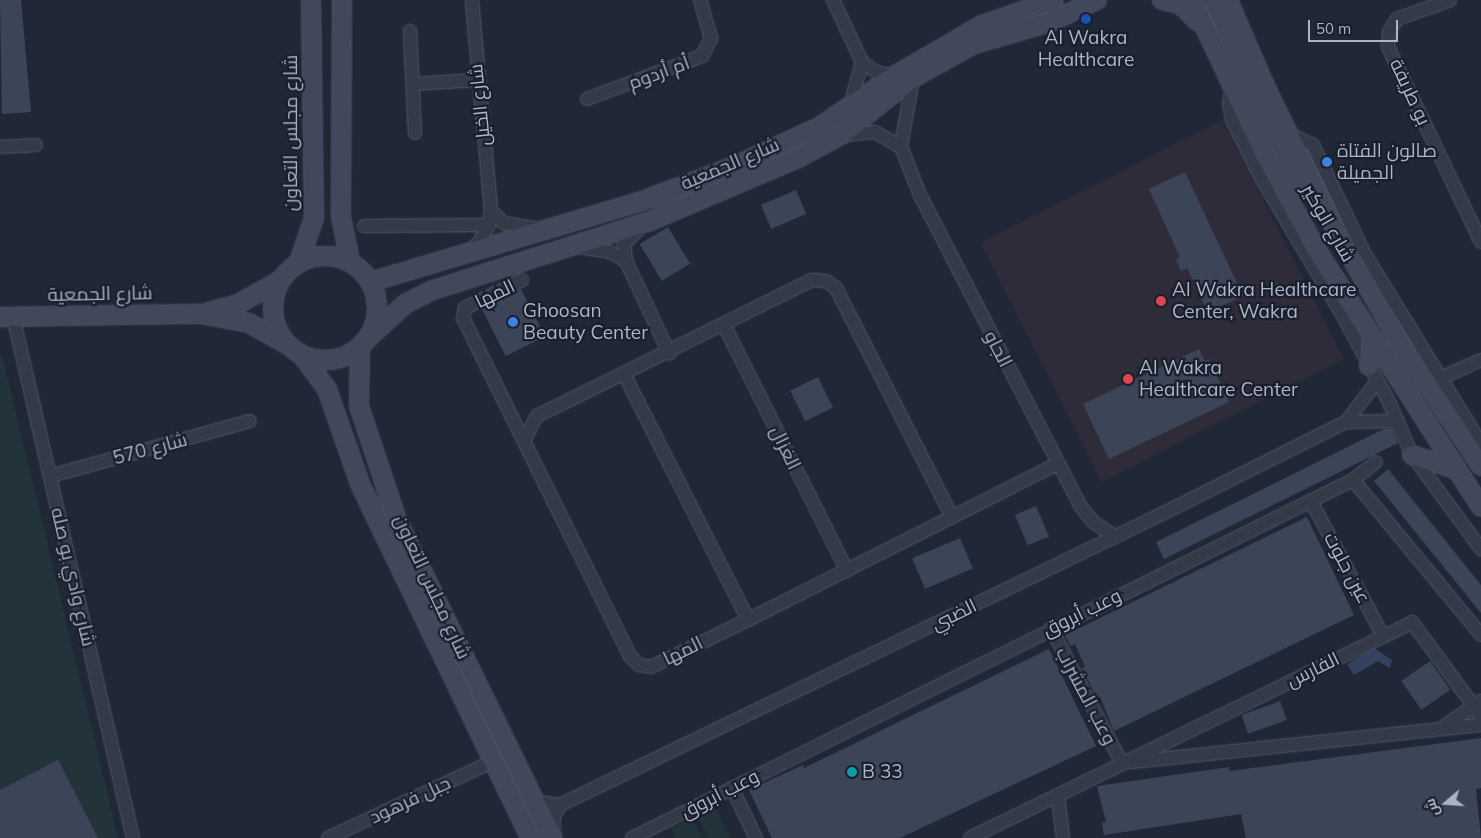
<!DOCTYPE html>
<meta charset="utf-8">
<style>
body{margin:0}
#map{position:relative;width:1481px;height:838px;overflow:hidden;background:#202838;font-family:Mulish,Cairo,sans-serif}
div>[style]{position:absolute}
.medical>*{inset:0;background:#2f2c39;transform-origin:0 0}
.green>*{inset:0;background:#223439}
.water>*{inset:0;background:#34415f}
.building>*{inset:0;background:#3c4558;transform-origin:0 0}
.roads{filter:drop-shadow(0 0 1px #515766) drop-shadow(0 0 1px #515766)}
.street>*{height:12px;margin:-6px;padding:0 6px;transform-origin:6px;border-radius:6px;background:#343a48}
.secondary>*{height:18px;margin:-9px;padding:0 9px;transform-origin:9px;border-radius:9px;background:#42485b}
.secondary>.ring{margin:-9px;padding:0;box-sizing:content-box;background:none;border:18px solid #42485b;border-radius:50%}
.dots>*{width:14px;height:14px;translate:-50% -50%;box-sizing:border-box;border:2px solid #191f2d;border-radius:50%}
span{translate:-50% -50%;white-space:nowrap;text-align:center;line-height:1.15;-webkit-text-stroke:4.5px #191f2d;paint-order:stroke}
.poi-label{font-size:19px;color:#aeb4c5}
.left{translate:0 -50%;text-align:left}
.street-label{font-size:19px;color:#aeb4c5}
.north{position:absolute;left:1421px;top:778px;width:50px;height:50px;-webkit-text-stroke:4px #191f2d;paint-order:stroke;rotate:252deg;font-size:14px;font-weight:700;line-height:20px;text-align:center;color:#aeb4c5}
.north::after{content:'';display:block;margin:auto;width:18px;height:22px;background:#aeb4c5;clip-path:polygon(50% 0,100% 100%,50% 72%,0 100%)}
.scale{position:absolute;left:1308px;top:20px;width:90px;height:22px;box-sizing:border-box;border:2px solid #aeb4c5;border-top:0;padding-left:6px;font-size:15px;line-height:18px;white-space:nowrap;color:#aeb4c5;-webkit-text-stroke:4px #191f2d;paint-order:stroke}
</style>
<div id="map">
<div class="medical">
<i style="left:1222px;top:120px;width:268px;height:271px;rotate:63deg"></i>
</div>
<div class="green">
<i style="clip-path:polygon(0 356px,3px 359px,118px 838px,0 838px)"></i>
<i style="clip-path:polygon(716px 809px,730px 838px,709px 838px,698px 817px)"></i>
<i style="clip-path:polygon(692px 818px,702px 838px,676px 838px,671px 828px)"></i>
</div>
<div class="water">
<i style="clip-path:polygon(1374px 648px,1392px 660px,1390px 668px,1378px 661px,1354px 675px,1347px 664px)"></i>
</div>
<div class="building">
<i style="clip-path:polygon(0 0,21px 0,31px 112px,2px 114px)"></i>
<i style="clip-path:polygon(1185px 172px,1243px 296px,1208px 312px,1187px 268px,1181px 271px,1176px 259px,1180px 257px,1149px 189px)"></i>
<i style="left:796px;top:190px;width:26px;height:38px;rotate:67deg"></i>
<i style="left:668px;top:227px;width:43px;height:33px;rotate:59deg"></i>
<i style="left:521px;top:289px;width:53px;height:44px;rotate:63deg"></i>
<i style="clip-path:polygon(1199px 349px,1205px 361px,1209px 359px,1229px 402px,1109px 459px,1083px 404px)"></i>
<i style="left:818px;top:377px;width:34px;height:31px;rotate:64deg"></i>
<i style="clip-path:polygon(1384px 429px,1392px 429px,1398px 443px,1164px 559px,1156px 542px)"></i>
<i style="clip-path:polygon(1388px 469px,1481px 585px,1481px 613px,1374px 481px)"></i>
<i style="left:1036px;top:506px;width:33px;height:23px;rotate:67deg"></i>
<i style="clip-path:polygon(1307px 517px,1354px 615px,1114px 731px,1100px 697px,1097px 698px,1082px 668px,1085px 667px,1075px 644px,1070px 646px,1065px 635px)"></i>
<i style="left:960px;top:538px;width:33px;height:52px;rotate:67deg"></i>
<i style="clip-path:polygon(1049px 649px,1096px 746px,900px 838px,772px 838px,749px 790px,803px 765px,804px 768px)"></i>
<i style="left:1430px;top:661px;width:35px;height:35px;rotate:55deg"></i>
<i style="left:1280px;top:701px;width:20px;height:41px;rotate:70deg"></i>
<i style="clip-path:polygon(1481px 738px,1481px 788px,1476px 789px,1481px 838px,1246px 838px,1241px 814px,1104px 835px,1102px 823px,1106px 822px,1097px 786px,1229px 767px,1230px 771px)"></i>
<i style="clip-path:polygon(58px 760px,98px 838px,0 838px,0 790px)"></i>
</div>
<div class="roads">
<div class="street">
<i style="left:833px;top:0;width:68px;rotate:64.9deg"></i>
<i style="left:862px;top:62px;width:17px;rotate:36deg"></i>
<i style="left:876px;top:72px;width:18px;rotate:13deg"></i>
<i style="left:1450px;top:0;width:56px;rotate:160.3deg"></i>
<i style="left:1397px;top:19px;width:15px;rotate:122deg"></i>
<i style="left:1389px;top:32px;width:15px;rotate:94deg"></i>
<i style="left:1388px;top:47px;width:216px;rotate:64.5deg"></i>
<i style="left:410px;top:31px;width:102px;rotate:87.2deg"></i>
<i style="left:913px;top:78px;width:70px;rotate:99.9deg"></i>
<i style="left:901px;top:147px;width:52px;rotate:68.4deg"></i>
<i style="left:920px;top:195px;width:351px;rotate:62.7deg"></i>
<i style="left:1081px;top:507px;width:19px;rotate:51deg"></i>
<i style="left:1093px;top:522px;width:27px;rotate:34deg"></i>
<i style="left:413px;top:84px;width:64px;rotate:-3.6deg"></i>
<i style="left:1233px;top:84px;width:19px;rotate:102deg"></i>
<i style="left:1229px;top:103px;width:17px;rotate:80deg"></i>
<i style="left:1232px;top:120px;width:65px;rotate:63.4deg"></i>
<i style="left:1261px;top:178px;width:161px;rotate:59.3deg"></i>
<i style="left:1343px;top:316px;width:98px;rotate:61.9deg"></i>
<i style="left:1389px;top:402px;width:58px;rotate:66.5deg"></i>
<i style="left:1412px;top:455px;width:117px;rotate:53.7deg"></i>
<i style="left:587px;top:99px;width:123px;rotate:-20.5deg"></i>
<i style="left:702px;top:56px;width:20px;rotate:-63deg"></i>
<i style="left:711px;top:38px;width:40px;rotate:-106deg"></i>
<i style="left:850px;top:106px;width:46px;rotate:-74.7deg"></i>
<i style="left:1288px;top:133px;width:28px;rotate:26deg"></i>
<i style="left:1313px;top:145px;width:119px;rotate:64.7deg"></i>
<i style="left:1364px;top:253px;width:224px;rotate:58.5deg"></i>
<i style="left:841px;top:135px;width:34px;rotate:-5deg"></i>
<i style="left:875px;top:132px;width:30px;rotate:30deg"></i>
<i style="left:0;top:147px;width:36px;rotate:-3deg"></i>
<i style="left:491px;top:210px;width:18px;rotate:47deg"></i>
<i style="left:503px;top:223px;width:31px;rotate:9deg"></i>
<i style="left:364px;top:226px;width:125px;rotate:-0.5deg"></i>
<i style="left:642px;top:226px;width:25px;rotate:135deg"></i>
<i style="left:624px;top:244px;width:17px;rotate:83deg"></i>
<i style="left:626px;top:261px;width:102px;rotate:64.9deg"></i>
<i style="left:579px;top:247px;width:31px;rotate:9deg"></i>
<i style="left:610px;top:252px;width:18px;rotate:29deg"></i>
<i style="left:468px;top:251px;width:11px;rotate:-34deg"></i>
<i style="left:477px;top:245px;width:23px;rotate:-59deg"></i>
<i style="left:489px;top:225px;width:15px;rotate:-82deg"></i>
<i style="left:491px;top:210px;width:211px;rotate:-95.2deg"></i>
<i style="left:522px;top:280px;width:64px;rotate:153.8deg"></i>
<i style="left:465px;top:308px;width:10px;rotate:101deg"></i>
<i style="left:463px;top:318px;width:377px;rotate:63.7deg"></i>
<i style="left:630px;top:656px;width:13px;rotate:45deg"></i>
<i style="left:639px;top:665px;width:12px;rotate:9deg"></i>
<i style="left:651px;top:667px;width:108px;rotate:-25.9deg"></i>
<i style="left:748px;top:620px;width:346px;rotate:-26.8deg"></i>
<i style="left:13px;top:316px;width:536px;rotate:77.05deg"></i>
<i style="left:724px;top:325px;width:275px;rotate:63.4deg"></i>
<i style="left:624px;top:374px;width:275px;rotate:63.2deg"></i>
<i style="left:1439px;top:379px;width:46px;rotate:-24.3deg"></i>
<i style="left:1346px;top:422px;width:52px;rotate:-1.1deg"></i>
<i style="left:524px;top:441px;width:28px;rotate:-63deg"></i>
<i style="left:537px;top:416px;width:307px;rotate:-26.3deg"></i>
<i style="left:812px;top:280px;width:14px;rotate:4deg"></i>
<i style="left:826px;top:281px;width:12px;rotate:35deg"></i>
<i style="left:836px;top:288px;width:257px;rotate:63.1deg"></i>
<i style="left:50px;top:476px;width:207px;rotate:-15.4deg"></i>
<i style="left:1353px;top:480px;width:29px;rotate:-38deg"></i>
<i style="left:1311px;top:501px;width:153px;rotate:61.9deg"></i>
<i style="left:1051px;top:628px;width:153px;rotate:62.3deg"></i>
<i style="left:1440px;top:729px;width:50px;rotate:-34.3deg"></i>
<i style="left:1132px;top:762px;width:351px;rotate:-6.1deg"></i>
<i style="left:732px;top:788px;width:55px;rotate:64.4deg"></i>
<i style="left:532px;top:796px;width:10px;rotate:37deg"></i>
<i style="left:540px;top:802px;width:20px;rotate:9deg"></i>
<i style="left:560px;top:805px;width:671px;rotate:-25.8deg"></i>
<i style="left:1164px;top:513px;width:203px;rotate:-26.6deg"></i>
<i style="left:1346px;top:422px;width:51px;rotate:-52.9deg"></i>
<i style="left:1058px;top:796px;width:42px;rotate:83.2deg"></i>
<i style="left:553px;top:836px;width:20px;rotate:-87deg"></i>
<i style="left:554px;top:816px;width:13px;rotate:-61deg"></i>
<i style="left:328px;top:838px;width:181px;rotate:-24.9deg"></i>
<i style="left:632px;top:838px;width:805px;rotate:-26.41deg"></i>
<i style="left:1353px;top:480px;width:201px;rotate:50.4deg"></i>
<i style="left:970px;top:838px;width:492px;rotate:-26deg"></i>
<i style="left:1412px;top:622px;width:117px;rotate:53.7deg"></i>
</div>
<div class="secondary">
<i style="left:342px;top:0;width:217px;rotate:90.3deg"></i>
<i style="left:341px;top:217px;width:45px;rotate:78.4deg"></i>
<i style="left:1162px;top:0;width:18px;rotate:13deg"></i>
<i style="left:1180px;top:4px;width:24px;rotate:45deg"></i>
<i style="left:1192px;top:0;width:167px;rotate:64.8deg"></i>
<i style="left:1263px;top:151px;width:111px;rotate:61.6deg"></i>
<i style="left:1316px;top:249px;width:306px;rotate:57.4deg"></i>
<i style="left:1214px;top:0;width:91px;rotate:66.8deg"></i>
<i style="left:1250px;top:84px;width:113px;rotate:63.2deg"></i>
<i style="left:1228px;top:0;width:91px;rotate:66.8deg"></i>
<i style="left:1264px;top:84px;width:159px;rotate:63.9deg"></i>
<i style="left:1334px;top:227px;width:128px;rotate:60.4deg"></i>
<i style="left:1397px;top:338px;width:153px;rotate:56.7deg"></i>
<i class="ring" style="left:273px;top:256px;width:86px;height:86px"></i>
<i style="left:299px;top:262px;width:46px;rotate:-71.2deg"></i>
<i style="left:314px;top:218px;width:218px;rotate:-90.8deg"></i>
<i style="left:370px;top:282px;width:284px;rotate:-16.6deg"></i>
<i style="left:642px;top:201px;width:99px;rotate:-20.6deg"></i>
<i style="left:735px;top:166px;width:95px;rotate:-24.9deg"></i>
<i style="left:821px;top:126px;width:88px;rotate:-34.4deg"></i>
<i style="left:894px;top:76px;width:102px;rotate:-30.1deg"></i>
<i style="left:982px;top:25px;width:76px;rotate:-19.1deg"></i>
<i style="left:209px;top:312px;width:30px;rotate:-15deg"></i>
<i style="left:238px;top:304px;width:49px;rotate:-29.2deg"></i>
<i style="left:0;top:317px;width:201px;rotate:-0.9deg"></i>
<i style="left:201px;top:314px;width:49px;rotate:10.6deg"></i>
<i style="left:249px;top:323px;width:45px;rotate:29.4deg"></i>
<i style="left:367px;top:339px;width:52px;rotate:-42.6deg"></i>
<i style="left:405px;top:304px;width:31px;rotate:-27deg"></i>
<i style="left:433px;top:290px;width:225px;rotate:-17.6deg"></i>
<i style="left:648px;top:222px;width:163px;rotate:-23.1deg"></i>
<i style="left:798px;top:158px;width:49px;rotate:-28.1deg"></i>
<i style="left:841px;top:135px;width:92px;rotate:-38.4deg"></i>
<i style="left:913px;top:78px;width:70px;rotate:-29.1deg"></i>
<i style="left:974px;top:44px;width:79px;rotate:-16.1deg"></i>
<i style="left:1050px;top:22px;width:52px;rotate:-25.1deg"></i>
<i style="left:360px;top:346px;width:60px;rotate:91deg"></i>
<i style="left:359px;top:406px;width:120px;rotate:71.6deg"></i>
<i style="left:397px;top:520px;width:354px;rotate:63.9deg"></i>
<i style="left:301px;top:354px;width:44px;rotate:53.4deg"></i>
<i style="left:327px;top:389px;width:101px;rotate:70.8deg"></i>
<i style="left:360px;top:484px;width:393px;rotate:64.3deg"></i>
<i style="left:1369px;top:366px;width:32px;rotate:-88deg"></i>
<i style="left:1412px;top:455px;width:45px;rotate:18deg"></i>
</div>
</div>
<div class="dots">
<i style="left:1086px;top:19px;background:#1a4fb4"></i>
<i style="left:1327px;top:162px;background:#3f7fe0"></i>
<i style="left:1161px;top:301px;background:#e0444e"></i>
<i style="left:513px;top:322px;background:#3f7fe0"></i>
<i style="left:1128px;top:379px;background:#e0444e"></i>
<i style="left:852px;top:772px;background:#0f9aa8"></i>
</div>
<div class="poi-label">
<span style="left:1086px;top:49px">Al Wakra<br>Healthcare</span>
<span class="left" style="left:1337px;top:162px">صالون الفتاة<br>الجميلة</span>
<span class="left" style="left:1172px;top:301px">Al Wakra Healthcare<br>Center, Wakra</span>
<span class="left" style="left:523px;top:322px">Ghoosan<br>Beauty Center</span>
<span class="left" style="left:1139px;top:379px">Al Wakra<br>Healthcare Center</span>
<span class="left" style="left:862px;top:772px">B 33</span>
</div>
<div class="street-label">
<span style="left:659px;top:73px;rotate:-20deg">أم أردوم</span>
<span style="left:1410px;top:92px;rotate:65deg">بو طريفة</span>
<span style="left:480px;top:105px;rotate:-96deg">شارع الخيل</span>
<span style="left:291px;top:133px;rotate:-90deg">شارع مجلس التعاون</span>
<span style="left:730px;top:164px;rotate:-23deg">شارع الجمعية</span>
<span style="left:1328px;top:223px;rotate:60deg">شارع الوكير</span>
<span style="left:100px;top:294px;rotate:-1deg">شارع الجمعية</span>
<span style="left:495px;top:294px;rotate:-26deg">المها</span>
<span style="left:998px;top:349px;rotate:63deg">الجاو</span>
<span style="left:785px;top:448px;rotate:64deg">الغزال</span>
<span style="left:150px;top:449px;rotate:-15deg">شارع 570</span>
<span style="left:1347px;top:568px;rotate:62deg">عين جلوت</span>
<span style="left:73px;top:577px;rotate:77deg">شارع وادي بو صله</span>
<span style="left:432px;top:587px;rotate:65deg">شارع مجلس التعاون</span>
<span style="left:1082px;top:613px;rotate:-26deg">وعب أبروق</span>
<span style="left:954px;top:615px;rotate:-26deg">الضبي</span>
<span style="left:683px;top:651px;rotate:-26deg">المها</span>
<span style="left:1313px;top:670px;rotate:-26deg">الفارس</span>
<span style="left:1086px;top:696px;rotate:62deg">وعب المشراب</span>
<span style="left:720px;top:794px;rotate:-27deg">وعب أبروق</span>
<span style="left:410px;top:800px;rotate:-25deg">جبل فرهود</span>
</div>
<div class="north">ش</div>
<div class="scale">50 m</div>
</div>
